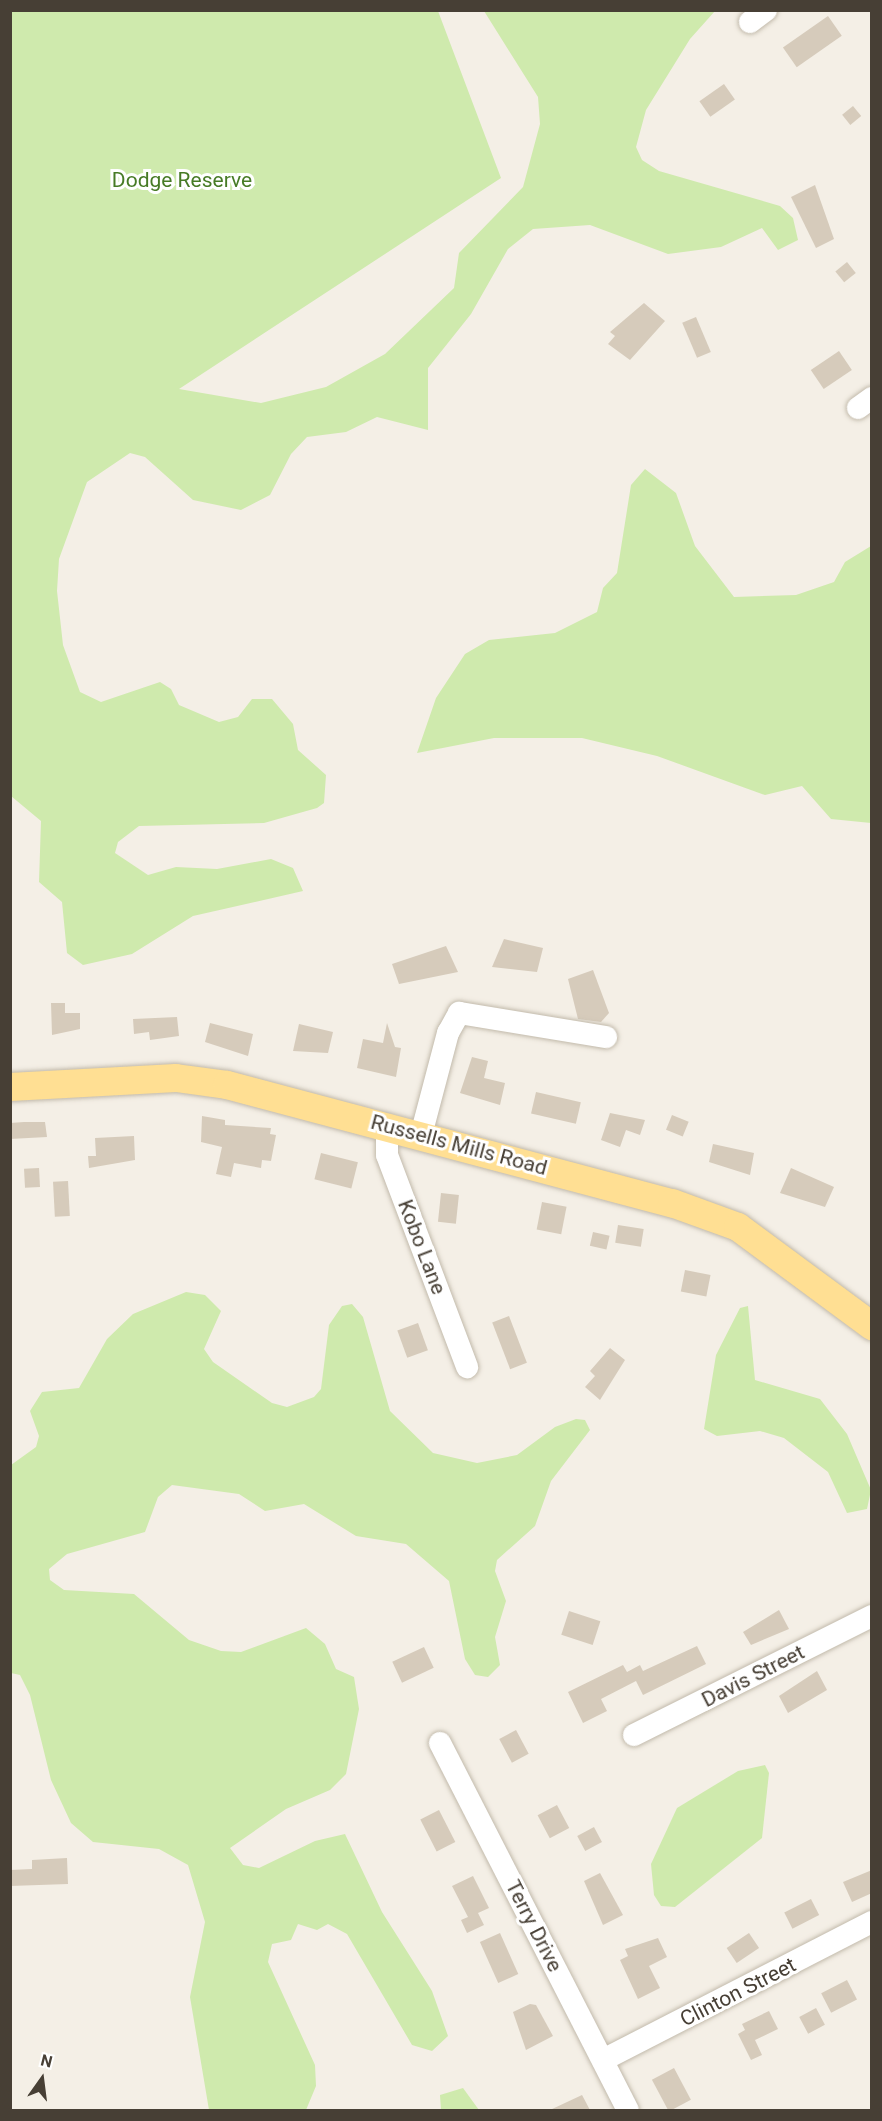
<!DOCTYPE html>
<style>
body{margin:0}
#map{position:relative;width:882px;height:2121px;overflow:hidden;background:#f4efe6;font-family:Roboto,sans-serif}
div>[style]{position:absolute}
.green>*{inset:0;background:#cfeaad}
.building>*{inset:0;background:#d6cbbb;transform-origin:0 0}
.roads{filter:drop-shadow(0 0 2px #c2baab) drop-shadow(0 0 2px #c2baab)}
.minor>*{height:22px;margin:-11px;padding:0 11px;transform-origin:11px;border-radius:11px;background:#fff}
.major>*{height:28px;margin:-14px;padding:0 14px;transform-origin:14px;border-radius:14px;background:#ffdf93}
span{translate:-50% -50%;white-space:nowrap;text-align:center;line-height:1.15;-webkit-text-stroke:6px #fff;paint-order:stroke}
.park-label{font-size:21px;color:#477b26}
.street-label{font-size:21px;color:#473f35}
.frame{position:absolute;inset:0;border:12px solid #473f35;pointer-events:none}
.north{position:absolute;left:12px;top:2049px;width:60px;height:60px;-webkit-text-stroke:4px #fff;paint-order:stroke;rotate:14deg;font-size:16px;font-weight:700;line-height:24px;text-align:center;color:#473f35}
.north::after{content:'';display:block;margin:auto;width:21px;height:27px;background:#473f35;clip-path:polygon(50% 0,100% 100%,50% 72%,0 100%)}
</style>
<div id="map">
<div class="green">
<i style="clip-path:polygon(10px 11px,438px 11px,501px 178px,179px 389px,261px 403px,326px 387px,385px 354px,454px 288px,459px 253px,523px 187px,540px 124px,538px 97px,484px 11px,715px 11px,690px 39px,646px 110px,636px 147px,642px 160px,659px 171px,780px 206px,793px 218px,798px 240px,778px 250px,762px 228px,721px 247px,668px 254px,590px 225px,533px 229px,508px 249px,471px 314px,428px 368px,428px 430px,377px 417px,346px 432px,307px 437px,291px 454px,270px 495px,241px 510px,193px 500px,145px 457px,130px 453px,87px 482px,59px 559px,57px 591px,63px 645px,80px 692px,101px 702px,160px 682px,171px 689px,179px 705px,219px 722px,238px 717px,252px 699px,272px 699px,293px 724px,298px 750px,326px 775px,324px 803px,317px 808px,264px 823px,139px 826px,118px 842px,115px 853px,148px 875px,176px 867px,217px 869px,271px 859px,293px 868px,303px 891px,193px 916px,132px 954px,83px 965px,67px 953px,62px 902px,39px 882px,41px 821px,11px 796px)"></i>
<i style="clip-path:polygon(645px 469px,676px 493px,695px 546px,734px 597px,796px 595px,834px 582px,845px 562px,871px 546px,871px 823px,831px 819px,802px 786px,765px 795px,657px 756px,582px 738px,494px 738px,417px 753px,436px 698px,465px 654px,489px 640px,555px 633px,597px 612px,603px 588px,617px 573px,631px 485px)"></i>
<i style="clip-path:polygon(186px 1292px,205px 1295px,221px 1311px,204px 1349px,213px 1362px,272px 1403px,287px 1407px,314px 1397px,321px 1389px,329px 1325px,342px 1306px,352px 1304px,363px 1317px,390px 1411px,433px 1453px,477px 1463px,517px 1455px,555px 1427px,576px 1419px,585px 1420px,590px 1430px,551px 1481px,535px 1526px,497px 1560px,495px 1571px,506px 1601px,495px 1637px,500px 1665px,488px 1677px,475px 1675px,465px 1659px,449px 1581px,406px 1544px,356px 1536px,304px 1504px,265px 1511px,239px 1494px,172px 1485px,158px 1497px,145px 1532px,67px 1554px,49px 1569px,50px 1580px,64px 1590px,134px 1594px,189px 1640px,221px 1651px,241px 1652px,306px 1628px,325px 1644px,336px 1669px,354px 1677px,359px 1709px,346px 1774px,330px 1790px,286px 1809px,230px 1848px,243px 1865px,259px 1868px,315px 1841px,345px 1834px,382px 1912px,432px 1991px,448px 2036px,432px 2051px,412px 2045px,347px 1934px,328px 1924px,317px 1930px,298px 1924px,291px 1940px,272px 1944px,268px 1962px,315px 2065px,316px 2086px,306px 2110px,209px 2110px,190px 1997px,205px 1922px,188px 1865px,159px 1849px,93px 1842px,71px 1823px,51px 1780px,30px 1695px,20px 1675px,11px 1673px,11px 1465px,36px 1447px,39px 1436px,30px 1411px,42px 1392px,79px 1388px,107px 1339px,133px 1314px)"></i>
<i style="clip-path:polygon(748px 1306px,755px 1380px,820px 1399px,847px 1434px,871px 1490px,867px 1509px,847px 1513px,828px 1472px,784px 1438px,760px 1431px,717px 1436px,704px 1429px,716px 1355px,740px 1308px)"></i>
<i style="clip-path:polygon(765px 1765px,769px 1773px,762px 1838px,675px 1907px,661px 1906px,654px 1895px,651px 1864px,677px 1808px,738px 1771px)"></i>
<i style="clip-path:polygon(463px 2088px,479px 2110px,441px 2110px,440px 2095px)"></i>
</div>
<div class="building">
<i style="left:828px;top:16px;width:24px;height:55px;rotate:55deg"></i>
<i style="left:724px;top:84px;width:19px;height:30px;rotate:55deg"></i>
<i style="left:853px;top:106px;width:13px;height:14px;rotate:51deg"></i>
<i style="clip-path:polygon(815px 185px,834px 239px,816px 248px,791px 197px)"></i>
<i style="left:847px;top:262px;width:14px;height:15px;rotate:51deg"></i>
<i style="clip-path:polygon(644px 303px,665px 321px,630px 360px,608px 344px,615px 336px,610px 332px)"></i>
<i style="left:696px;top:317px;width:38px;height:15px;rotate:67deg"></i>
<i style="left:839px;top:351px;width:23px;height:34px;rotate:56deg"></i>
<i style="clip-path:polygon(504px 939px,543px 948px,537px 972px,492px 967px)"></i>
<i style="clip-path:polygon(446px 946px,458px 972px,399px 984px,392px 964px)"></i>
<i style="clip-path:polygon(593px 970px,609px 1013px,601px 1022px,578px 1019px,568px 979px)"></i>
<i style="clip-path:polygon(51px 1003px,65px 1003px,65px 1013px,80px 1013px,80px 1029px,52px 1035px)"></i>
<i style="clip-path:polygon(177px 1017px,179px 1036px,150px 1040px,149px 1032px,134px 1034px,133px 1019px)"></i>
<i style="clip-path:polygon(210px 1023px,253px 1034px,248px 1056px,205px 1042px)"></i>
<i style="clip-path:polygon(387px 1023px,395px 1047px,401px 1048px,396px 1077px,357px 1068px,363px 1039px,383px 1043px)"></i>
<i style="clip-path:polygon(299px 1024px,333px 1032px,328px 1053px,293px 1051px)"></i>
<i style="clip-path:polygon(472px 1057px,488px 1061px,484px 1078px,505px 1083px,500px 1105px,460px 1093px)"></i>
<i style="left:536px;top:1092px;width:46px;height:22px;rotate:13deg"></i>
<i style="clip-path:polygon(610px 1113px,645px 1120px,640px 1135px,626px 1130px,620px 1147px,601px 1140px)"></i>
<i style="left:672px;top:1115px;width:18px;height:16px;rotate:22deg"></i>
<i style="clip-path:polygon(202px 1116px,225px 1120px,225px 1125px,271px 1128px,270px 1134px,276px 1135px,271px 1161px,262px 1160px,261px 1168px,234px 1163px,231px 1177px,216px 1174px,222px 1147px,201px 1142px)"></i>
<i style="clip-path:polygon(24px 1122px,45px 1122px,47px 1137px,10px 1139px,10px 1123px)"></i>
<i style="clip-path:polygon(134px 1136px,135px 1160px,89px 1168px,88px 1156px,96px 1156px,95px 1138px)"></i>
<i style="clip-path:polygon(713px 1144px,754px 1153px,750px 1175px,709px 1162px)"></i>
<i style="left:321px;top:1153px;width:38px;height:27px;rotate:14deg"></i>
<i style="left:39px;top:1168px;width:19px;height:15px;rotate:87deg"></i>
<i style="clip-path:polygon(791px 1168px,834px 1187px,825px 1207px,780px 1193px)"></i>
<i style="left:68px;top:1181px;width:35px;height:15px;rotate:87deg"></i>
<i style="left:441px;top:1193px;width:18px;height:29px;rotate:6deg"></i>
<i style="left:542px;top:1202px;width:25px;height:28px;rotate:11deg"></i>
<i style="left:618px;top:1225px;width:26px;height:18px;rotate:9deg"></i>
<i style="left:593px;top:1232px;width:17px;height:14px;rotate:13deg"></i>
<i style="left:685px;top:1270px;width:26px;height:22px;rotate:11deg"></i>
<i style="left:509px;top:1316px;width:50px;height:18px;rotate:69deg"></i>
<i style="left:418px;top:1323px;width:29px;height:22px;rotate:70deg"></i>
<i style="clip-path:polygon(610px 1348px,625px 1360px,600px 1400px,585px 1387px,595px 1376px,590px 1371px)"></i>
<i style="clip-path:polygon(779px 1610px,789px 1629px,751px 1645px,743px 1632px)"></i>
<i style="left:569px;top:1611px;width:33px;height:25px;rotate:18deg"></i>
<i style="clip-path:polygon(697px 1646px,706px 1664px,643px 1695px,636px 1681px,601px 1699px,607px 1711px,583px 1723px,568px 1692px,623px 1665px,627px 1672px,640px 1665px,643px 1671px)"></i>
<i style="left:424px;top:1647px;width:23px;height:35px;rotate:65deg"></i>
<i style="clip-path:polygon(817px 1671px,827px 1690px,788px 1713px,779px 1696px)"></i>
<i style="left:516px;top:1730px;width:27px;height:19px;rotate:62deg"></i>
<i style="left:557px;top:1805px;width:26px;height:22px;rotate:62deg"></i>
<i style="left:439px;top:1810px;width:36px;height:21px;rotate:63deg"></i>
<i style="left:594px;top:1827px;width:17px;height:19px;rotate:62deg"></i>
<i style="clip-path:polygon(67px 1858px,68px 1884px,10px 1886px,10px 1870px,32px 1869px,32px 1860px)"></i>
<i style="clip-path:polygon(872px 1870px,872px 1893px,852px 1902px,843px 1882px)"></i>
<i style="clip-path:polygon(600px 1873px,623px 1915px,603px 1925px,584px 1881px)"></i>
<i style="clip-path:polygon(473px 1876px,489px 1908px,478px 1913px,484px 1925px,467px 1933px,461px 1920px,468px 1917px,452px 1886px)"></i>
<i style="left:811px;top:1899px;width:18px;height:30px;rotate:63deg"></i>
<i style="left:500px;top:1933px;width:45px;height:22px;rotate:66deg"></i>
<i style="left:749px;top:1933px;width:18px;height:27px;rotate:56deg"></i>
<i style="clip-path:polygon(658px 1938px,667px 1957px,649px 1966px,660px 1988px,638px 1999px,620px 1960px,628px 1956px,625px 1949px)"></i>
<i style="left:847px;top:1980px;width:22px;height:29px;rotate:63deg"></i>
<i style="clip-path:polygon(530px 2004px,536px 2005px,553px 2036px,526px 2050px,513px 2012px)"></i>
<i style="left:816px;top:2008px;width:19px;height:19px;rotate:62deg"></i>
<i style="clip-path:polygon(769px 2011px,778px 2029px,755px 2040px,762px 2055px,751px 2060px,738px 2034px,745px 2030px,742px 2024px)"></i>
<i style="left:674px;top:2068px;width:36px;height:25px;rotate:62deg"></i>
<i style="clip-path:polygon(582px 2095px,590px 2110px,550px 2110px)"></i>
</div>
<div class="roads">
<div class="minor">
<i style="left:750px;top:22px;width:20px;rotate:-37deg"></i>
<i style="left:858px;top:408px;width:17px;rotate:-36deg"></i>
<i style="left:387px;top:1125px;width:30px;rotate:90deg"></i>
<i style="left:387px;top:1155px;width:227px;rotate:69.3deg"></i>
<i style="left:421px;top:1135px;width:106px;rotate:-75.2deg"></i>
<i style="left:448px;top:1033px;width:23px;rotate:-61deg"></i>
<i style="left:459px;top:1013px;width:149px;rotate:9.3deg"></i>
<i style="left:634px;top:1735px;width:266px;rotate:-26.6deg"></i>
<i style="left:440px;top:1743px;width:412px;rotate:62.9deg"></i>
<i style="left:603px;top:2060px;width:302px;rotate:-27.2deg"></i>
</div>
<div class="major">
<i style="left:10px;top:1087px;width:166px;rotate:-3.1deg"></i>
<i style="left:176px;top:1078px;width:51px;rotate:7.8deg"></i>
<i style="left:227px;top:1085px;width:460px;rotate:14.9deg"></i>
<i style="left:672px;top:1203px;width:70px;rotate:20deg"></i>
<i style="left:738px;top:1227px;width:167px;rotate:36.5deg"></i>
</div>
</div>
<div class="park-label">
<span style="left:182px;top:180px">Dodge Reserve</span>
</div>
<div class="street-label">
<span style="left:459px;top:1145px;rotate:15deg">Russells Mills Road</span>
<span style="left:422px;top:1247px;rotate:69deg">Kobo Lane</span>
<span style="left:753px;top:1676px;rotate:-27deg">Davis Street</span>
<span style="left:534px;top:1926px;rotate:63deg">Terry Drive</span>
<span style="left:738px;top:1992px;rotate:-27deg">Clinton Street</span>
</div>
<div class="frame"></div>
<div class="north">N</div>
</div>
